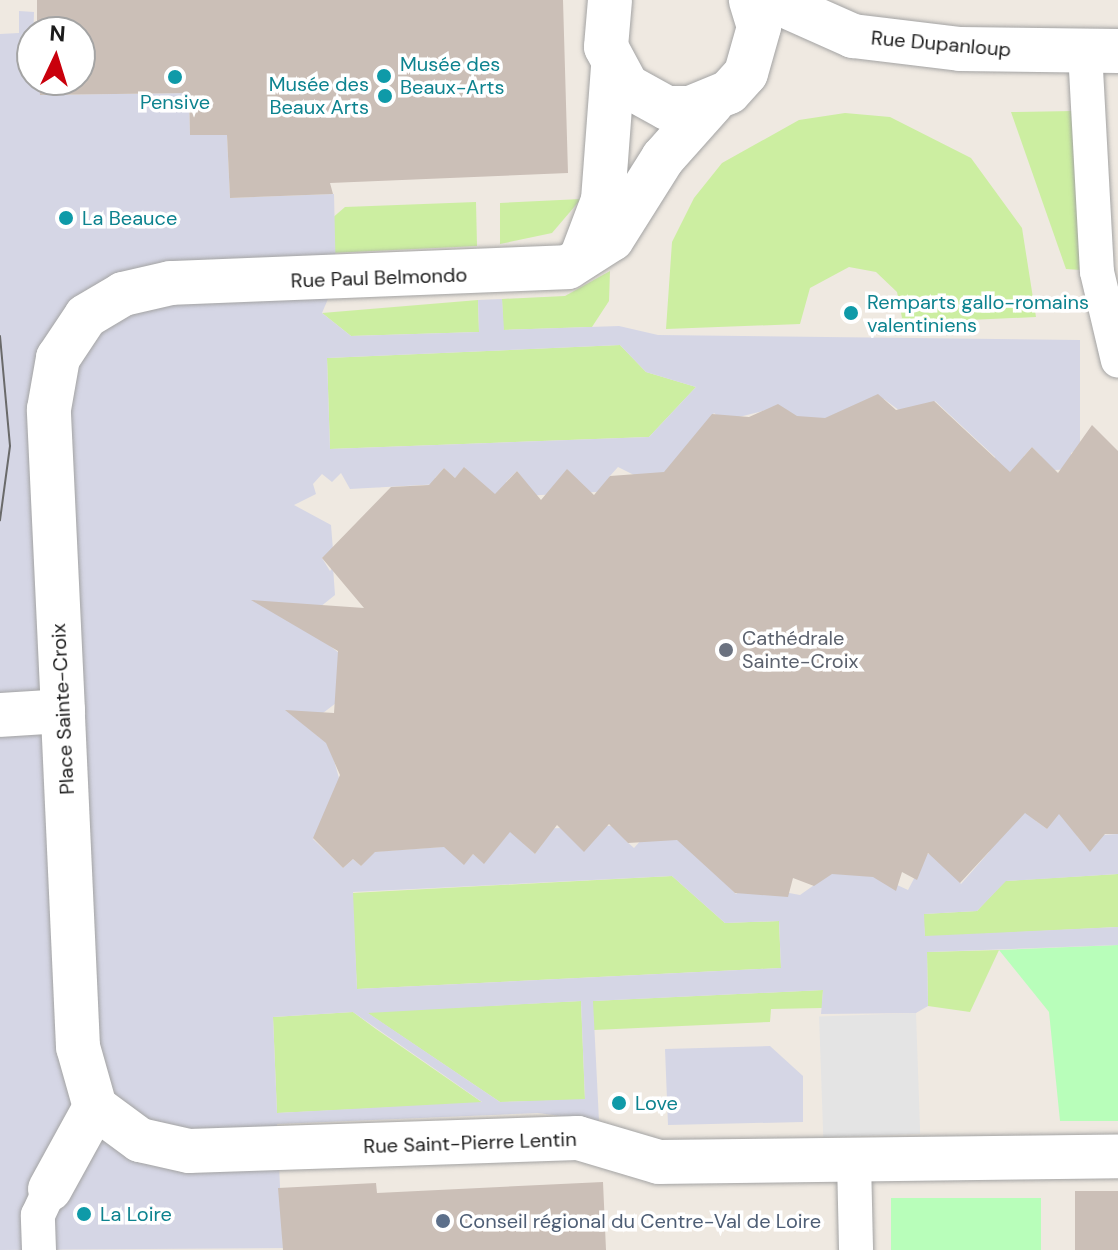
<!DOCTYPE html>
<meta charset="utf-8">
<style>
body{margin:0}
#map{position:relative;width:1118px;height:1250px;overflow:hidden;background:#efe9e1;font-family:"DM Sans",sans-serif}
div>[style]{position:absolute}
.grass>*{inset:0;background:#cceea1}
.park>*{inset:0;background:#b8feba;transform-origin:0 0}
.parking>*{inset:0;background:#e4e4e4;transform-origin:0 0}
.plaza>*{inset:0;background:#d5d6e5}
.building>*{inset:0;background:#cbbfb7;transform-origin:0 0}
.roads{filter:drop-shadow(0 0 2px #a3a3a3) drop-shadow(0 0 2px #a3a3a3)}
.pedestrian>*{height:34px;margin:-17px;padding:0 17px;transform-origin:17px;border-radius:17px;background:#fff}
.minor>*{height:44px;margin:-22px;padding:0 22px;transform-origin:22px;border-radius:22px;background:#fff}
.tertiary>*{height:44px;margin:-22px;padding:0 22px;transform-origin:22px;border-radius:22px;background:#fff}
.tram>*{height:2px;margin:-1px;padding:0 1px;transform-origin:1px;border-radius:1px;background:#6a6a6a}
.dots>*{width:22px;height:22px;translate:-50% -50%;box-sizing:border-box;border:4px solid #fff;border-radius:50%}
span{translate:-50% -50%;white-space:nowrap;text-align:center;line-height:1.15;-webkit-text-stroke:7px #fff;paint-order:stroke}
.street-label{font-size:20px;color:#1c1c1c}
.culture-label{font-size:20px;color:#0d838f}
.left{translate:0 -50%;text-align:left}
.right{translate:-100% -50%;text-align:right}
.worship-label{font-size:20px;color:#5b616d}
.service-label{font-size:20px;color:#4e5e75}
.north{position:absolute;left:16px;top:16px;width:80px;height:80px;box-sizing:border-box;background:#fff;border:2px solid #a4a4a4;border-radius:50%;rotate:4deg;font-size:22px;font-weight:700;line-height:32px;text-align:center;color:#1c1c1c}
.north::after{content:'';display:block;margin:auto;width:28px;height:36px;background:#c9000c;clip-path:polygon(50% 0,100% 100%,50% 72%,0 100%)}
</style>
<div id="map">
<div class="grass">
<i style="clip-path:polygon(1074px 111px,1081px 270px,1066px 269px,1011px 112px)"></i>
<i style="clip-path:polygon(845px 113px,890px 117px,971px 158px,1022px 228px,1036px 317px,903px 323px,897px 292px,876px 272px,849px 267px,810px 288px,800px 324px,666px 329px,672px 242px,694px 198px,722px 163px,799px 120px)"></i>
<i style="clip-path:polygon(581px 199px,552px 233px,500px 244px,500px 203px)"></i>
<i style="clip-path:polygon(476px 202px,477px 246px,331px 253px,330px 220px,345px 207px)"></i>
<i style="clip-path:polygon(610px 271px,609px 301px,592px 327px,503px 330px,502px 299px,565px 296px)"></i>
<i style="clip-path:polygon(478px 300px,479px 332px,351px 336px,322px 313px)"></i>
<i style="clip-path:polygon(620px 345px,646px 372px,696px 387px,649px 437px,330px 449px,327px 358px)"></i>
<i style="clip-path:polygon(1118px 874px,1118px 927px,925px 937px,923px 914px,977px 911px,1005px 881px)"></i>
<i style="clip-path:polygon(672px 876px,725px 923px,779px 921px,781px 968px,357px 989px,352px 893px)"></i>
<i style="clip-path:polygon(999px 950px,970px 1012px,928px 1006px,927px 952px)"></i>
<i style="clip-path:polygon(823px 990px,822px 1008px,771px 1009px,770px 1022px,594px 1030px,592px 1001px)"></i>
<i style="clip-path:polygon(581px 1001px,585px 1100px,500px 1102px,366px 1012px)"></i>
<i style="clip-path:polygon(353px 1012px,376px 1029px,483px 1103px,277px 1113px,273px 1017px)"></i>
</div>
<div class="park">
<i style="clip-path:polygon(1118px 945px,1118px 1121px,1060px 1121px,1049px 1012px,999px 950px)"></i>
<i style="left:1041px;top:1198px;width:52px;height:150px;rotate:90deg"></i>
</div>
<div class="parking">
<i style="left:916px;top:1013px;width:121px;height:97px;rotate:88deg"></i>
</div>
<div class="plaza">
<i style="clip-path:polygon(evenodd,19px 11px,34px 12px,32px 80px,39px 80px,41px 95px,189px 93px,190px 135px,227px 135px,230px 198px,334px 194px,336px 280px,322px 313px,351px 336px,479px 332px,478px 300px,502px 299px,504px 330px,619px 326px,658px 335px,1080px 340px,1080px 448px,1071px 453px,1072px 469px,1038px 471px,1041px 456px,1032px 447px,1024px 456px,1030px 471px,992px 474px,995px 457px,935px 401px,920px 426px,884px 399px,837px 433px,775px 408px,723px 421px,714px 413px,666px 475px,651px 473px,646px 481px,618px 467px,609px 477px,614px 491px,523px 496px,525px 482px,517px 471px,506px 482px,511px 497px,473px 498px,465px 467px,455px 478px,444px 468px,435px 478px,440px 484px,350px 489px,341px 473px,332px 482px,322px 474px,313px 484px,316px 494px,294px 505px,331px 525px,333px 550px,322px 558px,330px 571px,333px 567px,335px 595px,320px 607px,330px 646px,339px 653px,336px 703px,306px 726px,320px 738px,327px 735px,342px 789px,313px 839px,343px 868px,353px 859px,361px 866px,370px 852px,456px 846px,464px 864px,473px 854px,484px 863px,489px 832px,527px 829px,524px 844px,535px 854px,543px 843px,539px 829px,628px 825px,625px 840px,634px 848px,643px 838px,681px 839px,736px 894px,746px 885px,800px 895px,847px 862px,908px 890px,927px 854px,941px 854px,961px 884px,989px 852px,1006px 807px,1040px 814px,1036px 821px,1047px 829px,1051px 815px,1084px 803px,1077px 836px,1087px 848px,1101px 835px,1118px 834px,1118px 874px,1006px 881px,977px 911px,924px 914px,925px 936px,1118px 927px,1118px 945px,927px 952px,928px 1006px,916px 1013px,821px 1014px,823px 990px,593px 1001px,599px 1121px,538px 1113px,277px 1124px,283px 1248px,0 1250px,0 34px,19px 33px,19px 11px,620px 345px,646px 372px,696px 387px,649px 437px,330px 449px,327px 358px,620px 345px,19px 11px,672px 876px,725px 923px,779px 921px,781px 968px,357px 989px,353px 892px,672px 876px,19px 11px,581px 1001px,585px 1099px,500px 1102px,368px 1013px,581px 1001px,19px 11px,353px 1012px,445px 1076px,482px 1102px,277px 1113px,273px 1017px,353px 1012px)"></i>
<i style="clip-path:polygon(770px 1046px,803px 1076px,803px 1122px,668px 1125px,665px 1049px)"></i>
</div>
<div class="building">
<i style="clip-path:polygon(37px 0,563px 0,568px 173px,330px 183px,333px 194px,230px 198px,227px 135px,190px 135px,189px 93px,40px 95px,39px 80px,80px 80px,80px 32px,37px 32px)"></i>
<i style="clip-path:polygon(878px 394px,896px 410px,934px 401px,1010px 472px,1032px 447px,1058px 473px,1092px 425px,1118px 451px,1118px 834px,1105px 834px,1090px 852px,1059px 814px,1047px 829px,1025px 813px,960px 883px,928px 853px,917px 880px,902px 872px,896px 891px,873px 877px,832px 874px,814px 886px,793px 878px,788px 897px,735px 893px,677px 840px,628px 843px,609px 824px,584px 852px,557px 825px,535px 854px,510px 832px,484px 864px,473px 854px,464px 865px,444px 847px,375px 852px,361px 866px,353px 859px,343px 868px,313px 838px,340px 775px,326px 743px,285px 710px,334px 713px,338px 651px,251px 600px,364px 608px,322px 558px,391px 487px,429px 485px,444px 468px,455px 478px,464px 467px,495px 494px,517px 471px,541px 500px,567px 469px,594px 495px,610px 476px,664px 472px,712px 414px,749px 417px,778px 404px,797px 416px,825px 418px)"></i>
<i style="clip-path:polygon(603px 1182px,606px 1250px,283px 1250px,278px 1188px,376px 1183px,377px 1193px)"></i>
<i style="left:1075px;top:1191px;width:43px;height:59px"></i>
</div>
<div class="roads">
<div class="pedestrian">
<i style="left:1085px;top:51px;width:221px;rotate:86.9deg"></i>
<i style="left:1097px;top:272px;width:91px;rotate:76.7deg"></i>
<i style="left:854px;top:1160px;width:90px;rotate:88.7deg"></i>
<i style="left:39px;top:1250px;width:35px;rotate:-92deg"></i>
<i style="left:38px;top:1215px;width:29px;rotate:-65deg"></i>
</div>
<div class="minor">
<i style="left:772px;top:0;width:89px;rotate:24deg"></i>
<i style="left:853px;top:36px;width:108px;rotate:6.9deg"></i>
<i style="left:960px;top:49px;width:158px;rotate:0.7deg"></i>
<i style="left:95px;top:1107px;width:56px;rotate:36.3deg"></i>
<i style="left:140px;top:1140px;width:50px;rotate:12.7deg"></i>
<i style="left:189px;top:1151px;width:389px;rotate:-1.9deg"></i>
<i style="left:578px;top:1138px;width:84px;rotate:16.5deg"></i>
<i style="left:659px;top:1162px;width:459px;rotate:-0.7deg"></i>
<i style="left:50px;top:1189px;width:94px;rotate:-61.2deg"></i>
<i style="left:95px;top:1107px;width:62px;rotate:-105.8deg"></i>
<i style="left:78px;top:1047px;width:336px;rotate:-92.6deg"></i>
</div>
<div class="tertiary">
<i style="left:610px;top:0;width:47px;rotate:94.9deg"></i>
<i style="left:606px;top:47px;width:44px;rotate:61.7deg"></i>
<i style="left:627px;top:86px;width:46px;rotate:28.8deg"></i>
<i style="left:667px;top:108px;width:23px"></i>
<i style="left:690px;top:108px;width:42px;rotate:-22.3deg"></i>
<i style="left:729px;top:92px;width:25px;rotate:-48deg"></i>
<i style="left:746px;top:73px;width:48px;rotate:-74.2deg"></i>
<i style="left:759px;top:27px;width:28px;rotate:-107deg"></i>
<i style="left:583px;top:253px;width:57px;rotate:-69.3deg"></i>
<i style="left:603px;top:200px;width:133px;rotate:-85.7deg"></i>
<i style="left:0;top:715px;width:63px;rotate:-3.6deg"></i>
<i style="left:63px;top:711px;width:302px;rotate:-92.7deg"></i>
<i style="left:49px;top:409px;width:52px;rotate:-80deg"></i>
<i style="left:58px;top:358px;width:50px;rotate:-56.3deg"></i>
<i style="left:86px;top:316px;width:43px;rotate:-30.7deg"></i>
<i style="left:123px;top:294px;width:49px;rotate:-12.9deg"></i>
<i style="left:171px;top:283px;width:397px;rotate:-2.3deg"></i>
<i style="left:568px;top:267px;width:52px;rotate:-32.5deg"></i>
<i style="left:612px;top:239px;width:96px;rotate:-57.8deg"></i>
<i style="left:663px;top:158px;width:74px;rotate:-48.3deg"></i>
</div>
</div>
<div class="tram">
<i style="left:0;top:336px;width:110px;rotate:84.8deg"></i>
<i style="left:10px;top:446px;width:75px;rotate:97.7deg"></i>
</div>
<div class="dots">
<i style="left:384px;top:76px;background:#0f9aa8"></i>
<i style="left:175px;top:77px;background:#0f9aa8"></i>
<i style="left:385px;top:96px;background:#0f9aa8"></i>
<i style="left:66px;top:218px;background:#0f9aa8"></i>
<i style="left:851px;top:313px;background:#0f9aa8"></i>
<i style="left:726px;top:650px;background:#6b7280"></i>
<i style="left:619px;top:1103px;background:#0f9aa8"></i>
<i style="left:84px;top:1214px;background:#0f9aa8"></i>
<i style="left:443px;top:1221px;background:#5c6f8a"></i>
</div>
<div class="street-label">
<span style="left:941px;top:44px;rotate:5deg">Rue Dupanloup</span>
<span style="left:379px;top:278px;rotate:-2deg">Rue Paul Belmondo</span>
<span style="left:63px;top:709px;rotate:-93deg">Place Sainte-Croix</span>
<span style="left:470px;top:1143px;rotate:-2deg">Rue Saint-Pierre Lentin</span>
</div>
<div class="culture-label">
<span class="left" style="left:400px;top:76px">Musée des<br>Beaux-Arts</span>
<span class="right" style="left:369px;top:96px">Musée des<br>Beaux Arts</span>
<span style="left:175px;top:102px">Pensive</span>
<span class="left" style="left:82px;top:218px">La Beauce</span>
<span class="left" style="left:867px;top:314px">Remparts gallo-romains<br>valentiniens</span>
<span class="left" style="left:635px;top:1103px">Love</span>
<span class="left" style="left:100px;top:1214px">La Loire</span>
</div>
<div class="worship-label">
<span class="left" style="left:742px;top:650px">Cathédrale<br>Sainte-Croix</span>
</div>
<div class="service-label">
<span class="left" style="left:459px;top:1221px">Conseil régional du Centre-Val de Loire</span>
</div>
<div class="north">N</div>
</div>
